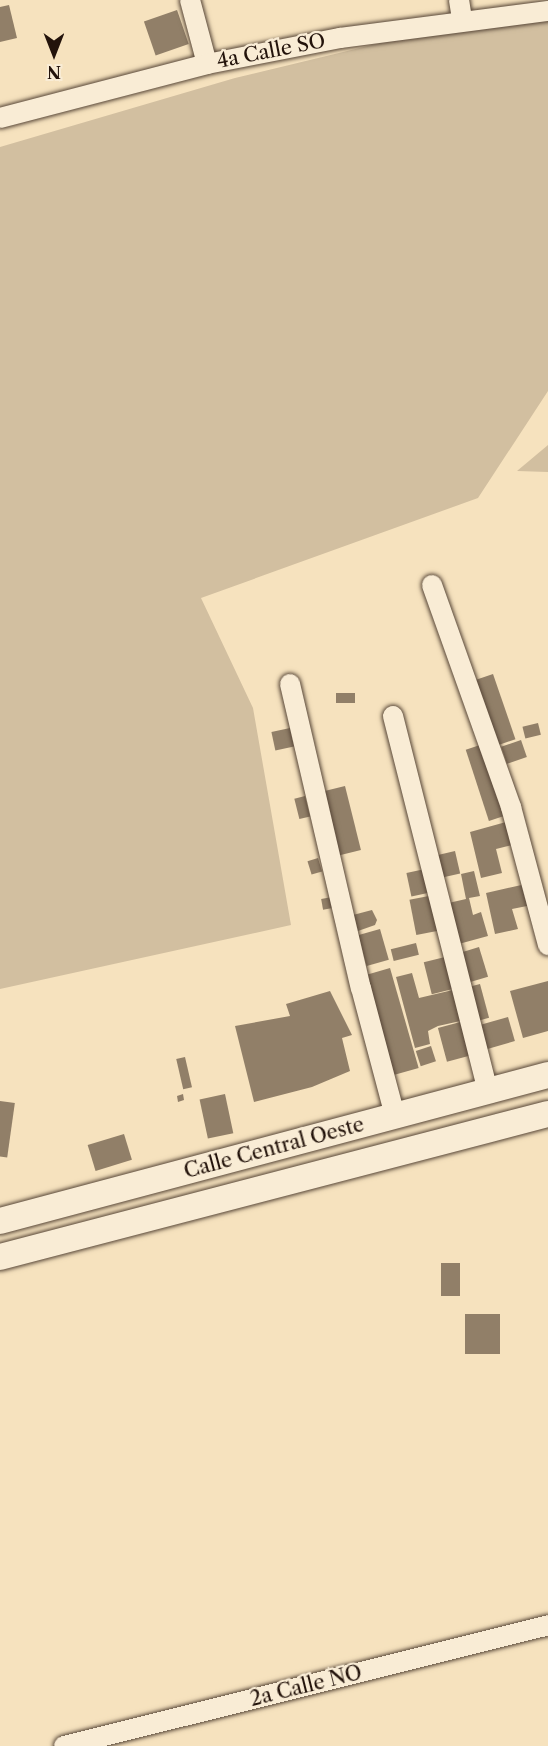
<!DOCTYPE html>
<style>
body{margin:0}
#map{position:relative;width:548px;height:1746px;overflow:hidden;background:#f6e2be;font-family:"Libre Caslon Text",serif}
div>[style]{position:absolute}
.green>*{inset:0;background:#d2bfa0}
.building>*{inset:0;background:#917f68;transform-origin:0 0}
.roads{filter:drop-shadow(0 0 2px #584738) drop-shadow(0 0 2px #584738)}
.minor>*{height:20px;margin:-10px;padding:0 10px;transform-origin:10px;border-radius:10px;background:#f9ecd5}
.tertiary>*{height:26px;margin:-13px;padding:0 13px;transform-origin:13px;border-radius:13px;background:#f9ecd5}
span{translate:-50% -50%;white-space:nowrap;text-align:center;line-height:1.15;-webkit-text-stroke:4.5px #f9ecd5;paint-order:stroke}
.street-label{font-size:20px;color:#23130b}
.north{position:absolute;left:24px;top:24px;width:60px;height:60px;-webkit-text-stroke:4px #f9ecd5;paint-order:stroke;rotate:180deg;font-size:16px;font-weight:700;line-height:24px;text-align:center;color:#23130b}
.north::after{content:'';display:block;margin:auto;width:21px;height:27px;background:#23130b;clip-path:polygon(50% 0,100% 100%,50% 72%,0 100%)}
</style>
<div id="map">
<div class="green">
<i style="clip-path:polygon(492px 16px,548px 20px,548px 391px,478px 498px,201px 598px,253px 708px,291px 925px,0 989px,0 147px,235px 78px)"></i>
<i style="clip-path:polygon(548px 445px,548px 472px,517px 471px)"></i>
</div>
<div class="building">
<i style="clip-path:polygon(9px 5px,17px 38px,0 42px,0 7px)"></i>
<i style="left:177px;top:10px;width:36px;height:35px;rotate:71deg"></i>
<i style="left:493px;top:674px;width:69px;height:21px;rotate:71deg"></i>
<i style="left:336px;top:693px;width:19px;height:10px"></i>
<i style="left:538px;top:723px;width:12px;height:16px;rotate:76deg"></i>
<i style="left:290px;top:728px;width:19px;height:19px;rotate:78deg"></i>
<i style="left:521px;top:740px;width:18px;height:21px;rotate:71deg"></i>
<i style="left:480px;top:745px;width:75px;height:15px;rotate:72deg"></i>
<i style="left:345px;top:786px;width:66px;height:23px;rotate:76deg"></i>
<i style="left:305px;top:796px;width:21px;height:11px;rotate:76deg"></i>
<i style="clip-path:polygon(506px 822px,512px 845px,496px 849px,502px 873px,481px 878px,470px 832px)"></i>
<i style="left:455px;top:851px;width:23px;height:24px;rotate:77deg"></i>
<i style="left:318px;top:858px;width:14px;height:11px;rotate:73deg"></i>
<i style="left:425px;top:869px;width:24px;height:19px;rotate:78deg"></i>
<i style="clip-path:polygon(474px 871px,480px 896px,469px 898px,473px 915px,481px 912px,488px 936px,455px 945px,444px 904px,466px 899px,461px 874px)"></i>
<i style="clip-path:polygon(526px 884px,532px 905px,512px 909px,518px 929px,495px 934px,486px 893px)"></i>
<i style="left:434px;top:895px;width:36px;height:25px;rotate:79deg"></i>
<i style="left:332px;top:897px;width:11px;height:11px;rotate:80deg"></i>
<i style="clip-path:polygon(372px 910px,377px 920px,375px 925px,358px 931px,353px 915px)"></i>
<i style="left:380px;top:929px;width:32px;height:23px;rotate:74deg"></i>
<i style="left:416px;top:943px;width:12px;height:26px;rotate:76deg"></i>
<i style="left:479px;top:947px;width:31px;height:23px;rotate:73deg"></i>
<i style="left:449px;top:956px;width:33px;height:26px;rotate:76deg"></i>
<i style="left:390px;top:968px;width:104px;height:25px;rotate:74deg"></i>
<i style="clip-path:polygon(412px 973px,419px 998px,457px 989px,465px 1020px,438px 1026px,428px 1031px,430px 1044px,415px 1048px,396px 977px)"></i>
<i style="clip-path:polygon(548px 981px,548px 1031px,523px 1038px,510px 991px)"></i>
<i style="left:480px;top:984px;width:35px;height:14px;rotate:75deg"></i>
<i style="clip-path:polygon(330px 991px,352px 1035px,342px 1038px,350px 1071px,312px 1087px,254px 1102px,235px 1026px,290px 1016px,286px 1004px)"></i>
<i style="left:508px;top:1017px;width:25px;height:33px;rotate:74deg"></i>
<i style="left:464px;top:1021px;width:35px;height:27px;rotate:75deg"></i>
<i style="left:431px;top:1046px;width:16px;height:16px;rotate:72deg"></i>
<i style="left:185px;top:1057px;width:31px;height:9px;rotate:77deg"></i>
<i style="clip-path:polygon(183px 1094px,184px 1100px,178px 1102px,177px 1096px)"></i>
<i style="left:225px;top:1094px;width:40px;height:26px;rotate:78deg"></i>
<i style="left:0;top:1101px;width:15px;height:55px;rotate:8deg"></i>
<i style="left:124px;top:1134px;width:27px;height:38px;rotate:73deg"></i>
<i style="left:441px;top:1263px;width:19px;height:33px"></i>
<i style="left:465px;top:1314px;width:35px;height:40px"></i>
</div>
<div class="roads">
<div class="minor">
<i style="left:190px;top:0;width:66px;rotate:75.1deg"></i>
<i style="left:459px;top:0;width:19px;rotate:81deg"></i>
<i style="left:0;top:118px;width:214px;rotate:-14.6deg"></i>
<i style="left:207px;top:64px;width:136px;rotate:-11.1deg"></i>
<i style="left:340px;top:38px;width:210px;rotate:-7.4deg"></i>
<i style="left:432px;top:585px;width:236px;rotate:70.4deg"></i>
<i style="left:511px;top:807px;width:143px;rotate:75deg"></i>
<i style="left:290px;top:684px;width:312px;rotate:76.9deg"></i>
<i style="left:361px;top:988px;width:132px;rotate:75.1deg"></i>
<i style="left:393px;top:716px;width:387px;rotate:75.8deg"></i>
<i style="left:64px;top:1746px;width:499px;rotate:-14deg"></i>
</div>
<div class="tertiary">
<i style="left:0;top:1221px;width:567px;rotate:-14.92deg"></i>
<i style="left:0;top:1257px;width:566px;rotate:-14.63deg"></i>
</div>
</div>
<div class="street-label">
<span style="left:271px;top:51px;rotate:-11deg">4a Calle SO</span>
<span style="left:274px;top:1148px;rotate:-15deg">Calle Central Oeste</span>
<span style="left:306px;top:1686px;rotate:-14deg">2a Calle NO</span>
</div>
<div class="north">N</div>
</div>
